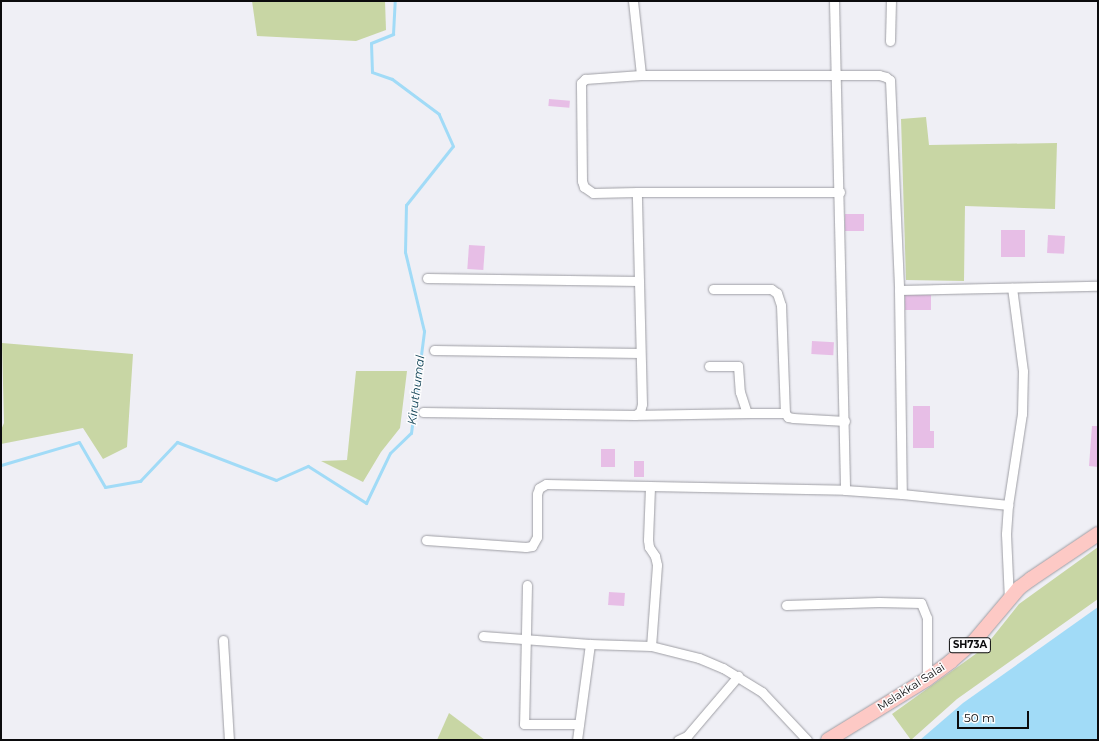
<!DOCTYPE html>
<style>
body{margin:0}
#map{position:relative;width:1099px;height:741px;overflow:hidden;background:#efeff5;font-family:Montserrat,sans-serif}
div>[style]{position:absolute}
.green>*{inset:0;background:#c8d6a4}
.water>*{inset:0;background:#a1dbf7}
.stream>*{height:3px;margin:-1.5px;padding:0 1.5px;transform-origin:1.5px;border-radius:1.5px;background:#a1dbf7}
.building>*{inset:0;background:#e7bee6;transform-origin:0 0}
.roads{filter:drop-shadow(0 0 1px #9e9ea4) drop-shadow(0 0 1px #9e9ea4)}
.street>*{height:9px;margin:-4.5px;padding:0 4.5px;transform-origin:4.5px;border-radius:4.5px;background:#fff}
.primary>*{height:14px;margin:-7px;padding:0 7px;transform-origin:7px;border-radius:7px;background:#fdc9c5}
span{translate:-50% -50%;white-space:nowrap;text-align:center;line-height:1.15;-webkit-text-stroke:3px #fdfdfe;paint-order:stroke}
.shield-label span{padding:1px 3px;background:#fdfdfe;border:1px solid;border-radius:3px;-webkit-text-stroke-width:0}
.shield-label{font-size:10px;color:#0b0b0d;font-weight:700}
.street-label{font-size:11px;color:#0b0b0d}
.water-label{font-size:12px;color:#073a4d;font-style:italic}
.frame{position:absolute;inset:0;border:2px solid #0b0b0d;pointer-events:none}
.scale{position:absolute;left:957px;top:711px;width:72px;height:18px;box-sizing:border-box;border:2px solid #0b0b0d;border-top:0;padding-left:5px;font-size:12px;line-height:14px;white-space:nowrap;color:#0b0b0d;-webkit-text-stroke:3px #fdfdfe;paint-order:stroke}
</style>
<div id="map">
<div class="green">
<i style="clip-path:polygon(252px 1px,385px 1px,386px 30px,356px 41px,257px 36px)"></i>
<i style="clip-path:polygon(926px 117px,929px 145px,1057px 143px,1055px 209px,965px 206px,964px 281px,906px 280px,901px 119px)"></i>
<i style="clip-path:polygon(2px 343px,133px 354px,127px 447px,103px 459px,83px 428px,1px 444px,1px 430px,4px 423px)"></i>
<i style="clip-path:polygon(356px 371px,407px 371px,400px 428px,381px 452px,363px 482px,321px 461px,347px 460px)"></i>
<i style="clip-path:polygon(1098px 547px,1098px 599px,957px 699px,911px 740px,892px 714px,984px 648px,1019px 604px)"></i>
<i style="clip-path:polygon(449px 713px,485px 740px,437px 740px)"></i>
</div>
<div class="water">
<i style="clip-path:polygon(1098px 607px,1098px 740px,920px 740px,963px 703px)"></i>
</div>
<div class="stream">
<i style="left:1px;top:465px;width:81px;rotate:-16.4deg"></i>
<i style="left:79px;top:442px;width:52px;rotate:60deg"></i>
<i style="left:105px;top:487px;width:36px;rotate:-10deg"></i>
<i style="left:140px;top:481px;width:54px;rotate:-46.5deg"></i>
<i style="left:177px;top:442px;width:106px;rotate:21deg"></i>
<i style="left:276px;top:480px;width:35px;rotate:-24deg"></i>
<i style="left:308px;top:466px;width:69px;rotate:32.5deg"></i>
<i style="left:366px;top:503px;width:55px;rotate:-64.4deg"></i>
<i style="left:390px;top:453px;width:29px;rotate:-44deg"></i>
<i style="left:411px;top:433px;width:103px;rotate:-82.7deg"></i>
<i style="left:424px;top:331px;width:81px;rotate:-103.5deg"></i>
<i style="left:405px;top:252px;width:47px;rotate:-88.8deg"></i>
<i style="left:406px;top:205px;width:75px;rotate:-51.5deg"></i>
<i style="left:453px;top:146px;width:35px;rotate:-114deg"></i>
<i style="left:439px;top:114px;width:59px;rotate:-143.3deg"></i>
<i style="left:392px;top:79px;width:21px;rotate:-161deg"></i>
<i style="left:372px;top:72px;width:29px;rotate:-92deg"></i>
<i style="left:371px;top:43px;width:24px;rotate:-22deg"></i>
<i style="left:393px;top:34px;width:33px;rotate:-87deg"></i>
</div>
<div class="building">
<i style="left:549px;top:99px;width:21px;height:7px;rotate:5deg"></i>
<i style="left:845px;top:214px;width:19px;height:17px"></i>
<i style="left:1001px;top:230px;width:24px;height:27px"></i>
<i style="left:1048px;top:235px;width:17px;height:18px;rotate:3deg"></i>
<i style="left:469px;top:245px;width:16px;height:24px;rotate:4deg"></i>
<i style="left:931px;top:295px;width:15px;height:26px;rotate:90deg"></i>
<i style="left:812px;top:341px;width:22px;height:13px;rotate:3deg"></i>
<i style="clip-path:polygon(913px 406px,930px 406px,930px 431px,934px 431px,934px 448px,913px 448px)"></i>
<i style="clip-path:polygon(1092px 426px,1098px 426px,1098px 467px,1089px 466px)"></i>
<i style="left:601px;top:449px;width:14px;height:18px"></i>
<i style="left:634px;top:461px;width:10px;height:16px"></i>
<i style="left:609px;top:592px;width:16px;height:13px;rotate:4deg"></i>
</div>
<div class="roads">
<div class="street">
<i style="left:633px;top:1px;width:74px;rotate:83.8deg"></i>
<i style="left:834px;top:1px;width:489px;rotate:88.7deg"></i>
<i style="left:890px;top:41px;width:40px;rotate:-88.6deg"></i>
<i style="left:637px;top:192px;width:44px;rotate:178.7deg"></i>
<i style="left:593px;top:193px;width:11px;rotate:-146deg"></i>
<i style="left:584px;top:187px;width:6px;rotate:-108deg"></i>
<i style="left:582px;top:181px;width:93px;rotate:-90.6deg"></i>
<i style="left:581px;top:88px;width:5px;rotate:-90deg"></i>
<i style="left:581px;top:83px;width:6px;rotate:-45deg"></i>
<i style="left:585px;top:79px;width:56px;rotate:-4.1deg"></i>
<i style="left:641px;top:75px;width:238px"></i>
<i style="left:879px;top:75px;width:7px;rotate:16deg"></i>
<i style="left:886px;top:77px;width:5px;rotate:37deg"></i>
<i style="left:890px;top:80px;width:210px;rotate:87.5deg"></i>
<i style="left:899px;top:290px;width:204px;rotate:89.2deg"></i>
<i style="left:427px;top:278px;width:212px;rotate:0.8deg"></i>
<i style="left:713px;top:289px;width:58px"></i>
<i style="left:771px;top:289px;width:7px;rotate:34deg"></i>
<i style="left:777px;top:293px;width:13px;rotate:72deg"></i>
<i style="left:781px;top:305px;width:108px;rotate:87.9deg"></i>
<i style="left:785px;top:413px;width:5px;rotate:53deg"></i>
<i style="left:788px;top:417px;width:5px;rotate:11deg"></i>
<i style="left:793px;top:418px;width:52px;rotate:3.3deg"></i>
<i style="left:899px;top:290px;width:199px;rotate:-1.2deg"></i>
<i style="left:434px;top:350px;width:206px;rotate:0.8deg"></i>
<i style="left:709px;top:366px;width:29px"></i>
<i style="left:738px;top:366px;width:26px;rotate:86deg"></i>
<i style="left:740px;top:392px;width:22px;rotate:72deg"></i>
<i style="left:747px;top:413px;width:38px"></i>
<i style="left:423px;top:412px;width:212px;rotate:0.8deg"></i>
<i style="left:635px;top:415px;width:6px;rotate:-31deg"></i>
<i style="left:640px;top:412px;width:8px;rotate:-76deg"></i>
<i style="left:642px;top:404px;width:212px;rotate:-91.4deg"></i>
<i style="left:637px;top:192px;width:203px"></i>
<i style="left:635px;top:415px;width:112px;rotate:-1deg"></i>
<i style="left:650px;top:487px;width:53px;rotate:92.2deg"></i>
<i style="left:648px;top:540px;width:7px;rotate:82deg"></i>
<i style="left:649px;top:547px;width:11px;rotate:56deg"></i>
<i style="left:655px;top:556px;width:9px;rotate:77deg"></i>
<i style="left:657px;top:565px;width:81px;rotate:94.2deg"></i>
<i style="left:1008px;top:505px;width:92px;rotate:-81.3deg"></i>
<i style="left:1022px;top:414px;width:43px;rotate:-88.7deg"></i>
<i style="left:1023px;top:371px;width:84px;rotate:-97.5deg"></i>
<i style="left:426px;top:540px;width:100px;rotate:4deg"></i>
<i style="left:526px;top:547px;width:6px;rotate:-9deg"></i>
<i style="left:532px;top:546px;width:10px;rotate:-61deg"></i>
<i style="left:537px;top:537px;width:43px;rotate:-90deg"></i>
<i style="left:537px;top:494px;width:6px;rotate:-72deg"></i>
<i style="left:539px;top:488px;width:8px;rotate:-30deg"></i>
<i style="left:546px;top:484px;width:299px;rotate:1.1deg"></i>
<i style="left:845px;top:490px;width:57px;rotate:4deg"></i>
<i style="left:902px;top:494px;width:107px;rotate:5.9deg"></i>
<i style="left:1008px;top:505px;width:29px;rotate:94deg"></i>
<i style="left:1006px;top:534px;width:67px;rotate:87.4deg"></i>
<i style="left:527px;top:585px;width:139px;rotate:91.2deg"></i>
<i style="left:524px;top:724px;width:55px"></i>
<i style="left:786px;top:605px;width:93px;rotate:-1.8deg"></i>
<i style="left:879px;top:602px;width:42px;rotate:1.4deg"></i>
<i style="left:921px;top:603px;width:16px;rotate:68deg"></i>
<i style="left:927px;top:618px;width:61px;rotate:90deg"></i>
<i style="left:483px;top:636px;width:107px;rotate:4.3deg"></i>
<i style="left:590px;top:644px;width:61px;rotate:1.9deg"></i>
<i style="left:651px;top:646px;width:49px;rotate:14deg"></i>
<i style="left:699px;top:658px;width:26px;rotate:23deg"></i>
<i style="left:723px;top:668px;width:46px;rotate:31.6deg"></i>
<i style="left:762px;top:692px;width:66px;rotate:46.8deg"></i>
<i style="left:223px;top:640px;width:100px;rotate:86.6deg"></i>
<i style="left:577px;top:740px;width:97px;rotate:-82.3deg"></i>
<i style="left:678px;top:740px;width:10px;rotate:-24deg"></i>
<i style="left:687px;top:736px;width:79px;rotate:-49.6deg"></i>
</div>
<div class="primary">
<i style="left:828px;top:740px;width:116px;rotate:-31.6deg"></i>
<i style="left:927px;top:679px;width:29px;rotate:-36deg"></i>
<i style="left:950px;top:662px;width:35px;rotate:-41deg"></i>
<i style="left:976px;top:639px;width:67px;rotate:-49.9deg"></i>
<i style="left:1019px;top:588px;width:15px;rotate:-37deg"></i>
<i style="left:1031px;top:579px;width:81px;rotate:-33.9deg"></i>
</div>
</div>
<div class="shield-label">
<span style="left:970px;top:645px">SH73A</span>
</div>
<div class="street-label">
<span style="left:911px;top:687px;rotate:-33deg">Melakkal Salai</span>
</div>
<div class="water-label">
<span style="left:416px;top:390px;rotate:-83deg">Kiruthumal</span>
</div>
<div class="frame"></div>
<div class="scale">50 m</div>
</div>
